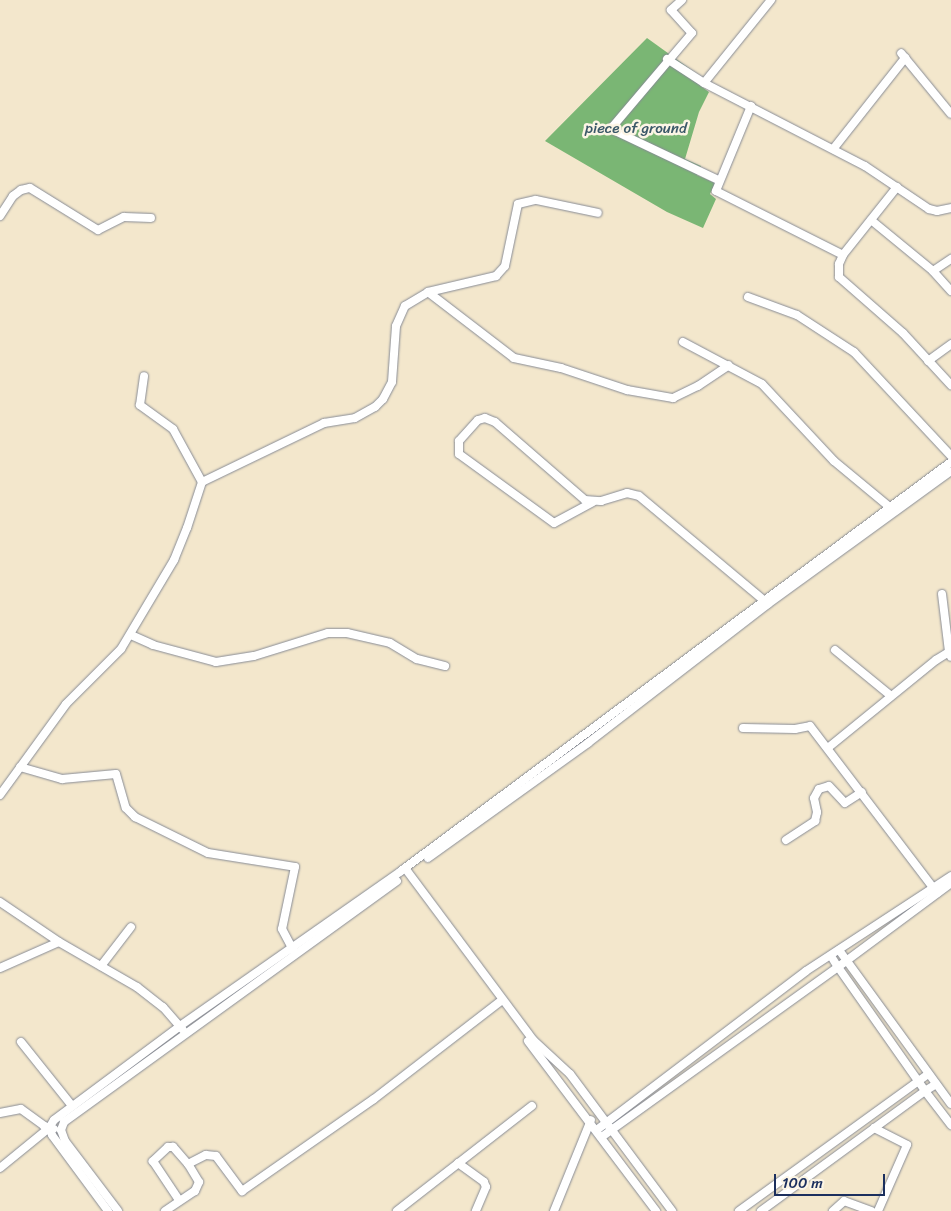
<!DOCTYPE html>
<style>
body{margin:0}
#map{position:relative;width:951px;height:1211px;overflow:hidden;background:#f3e7cc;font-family:Sriracha,sans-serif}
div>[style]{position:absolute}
.forest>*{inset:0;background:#7ab674}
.roads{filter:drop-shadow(0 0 1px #878b95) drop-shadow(0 0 1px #878b95)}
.minor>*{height:8px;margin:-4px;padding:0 4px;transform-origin:4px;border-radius:4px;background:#fff}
span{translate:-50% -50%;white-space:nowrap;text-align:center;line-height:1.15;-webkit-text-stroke:5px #fcf5e5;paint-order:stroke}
.park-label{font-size:15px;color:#3a5868}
.scale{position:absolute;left:774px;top:1174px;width:111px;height:22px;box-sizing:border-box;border:2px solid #1b2f5e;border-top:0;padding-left:6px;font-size:15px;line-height:18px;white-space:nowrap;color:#1b2f5e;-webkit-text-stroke:4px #fcf5e5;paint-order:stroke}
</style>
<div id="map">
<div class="forest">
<i style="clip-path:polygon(647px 38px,697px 74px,694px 81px,709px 92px,699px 112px,685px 159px,701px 166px,697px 175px,715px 183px,710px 194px,716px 199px,703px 228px,667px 212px,545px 141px)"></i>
</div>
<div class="roads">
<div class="minor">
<i style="left:682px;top:0;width:15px;rotate:138deg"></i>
<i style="left:671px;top:10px;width:31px;rotate:48deg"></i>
<i style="left:692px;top:33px;width:122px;rotate:130.3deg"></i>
<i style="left:613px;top:126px;width:5px;rotate:68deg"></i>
<i style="left:615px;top:131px;width:114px;rotate:25.4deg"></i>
<i style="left:905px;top:58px;width:72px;rotate:50.6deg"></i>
<i style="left:667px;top:59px;width:44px;rotate:33deg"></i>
<i style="left:704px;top:83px;width:181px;rotate:27.3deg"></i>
<i style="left:865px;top:166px;width:77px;rotate:33.9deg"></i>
<i style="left:929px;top:209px;width:8px;rotate:14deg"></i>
<i style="left:937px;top:211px;width:14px;rotate:-12deg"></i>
<i style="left:704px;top:83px;width:107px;rotate:-51.1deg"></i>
<i style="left:751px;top:106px;width:92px;rotate:112.4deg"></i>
<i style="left:716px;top:191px;width:142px;rotate:26.7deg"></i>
<i style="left:834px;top:148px;width:115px;rotate:-51.7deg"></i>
<i style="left:905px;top:58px;width:6px;rotate:-129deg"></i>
<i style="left:897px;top:187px;width:87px;rotate:128.5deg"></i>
<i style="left:843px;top:255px;width:10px;rotate:114deg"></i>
<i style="left:839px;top:264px;width:13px;rotate:90deg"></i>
<i style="left:839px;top:277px;width:85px;rotate:41.2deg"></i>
<i style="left:903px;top:333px;width:71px;rotate:47.3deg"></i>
<i style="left:0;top:216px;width:24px;rotate:-57deg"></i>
<i style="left:13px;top:196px;width:10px;rotate:-37deg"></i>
<i style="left:21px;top:190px;width:9px;rotate:-13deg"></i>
<i style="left:30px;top:188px;width:80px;rotate:31.7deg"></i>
<i style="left:98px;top:230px;width:29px;rotate:-27deg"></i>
<i style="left:124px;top:217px;width:27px;rotate:2deg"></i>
<i style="left:871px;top:220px;width:80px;rotate:39.4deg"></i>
<i style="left:933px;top:271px;width:27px;rotate:48deg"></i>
<i style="left:933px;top:271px;width:22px;rotate:-34deg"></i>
<i style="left:428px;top:292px;width:108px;rotate:37.5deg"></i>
<i style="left:514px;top:358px;width:48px;rotate:12deg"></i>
<i style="left:561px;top:368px;width:70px;rotate:18.4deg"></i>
<i style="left:627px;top:390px;width:47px;rotate:9.9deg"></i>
<i style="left:673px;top:398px;width:28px;rotate:-26deg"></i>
<i style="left:698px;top:386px;width:37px;rotate:-34deg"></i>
<i style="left:748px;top:297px;width:52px;rotate:20.2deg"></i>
<i style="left:797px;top:315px;width:68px;rotate:33deg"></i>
<i style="left:854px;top:352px;width:142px;rotate:47deg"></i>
<i style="left:683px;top:342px;width:89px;rotate:28deg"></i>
<i style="left:762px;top:384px;width:105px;rotate:46.9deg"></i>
<i style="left:834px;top:461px;width:75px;rotate:39.6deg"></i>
<i style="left:928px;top:361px;width:29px;rotate:-36deg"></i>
<i style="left:202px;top:482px;width:136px;rotate:-25.8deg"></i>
<i style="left:324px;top:423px;width:31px;rotate:-9deg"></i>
<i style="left:355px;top:418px;width:23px;rotate:-29deg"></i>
<i style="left:375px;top:407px;width:11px;rotate:-45deg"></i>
<i style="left:383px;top:399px;width:19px;rotate:-62deg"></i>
<i style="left:392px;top:382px;width:56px;rotate:-85.9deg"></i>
<i style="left:396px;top:326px;width:22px;rotate:-66deg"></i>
<i style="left:405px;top:306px;width:27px;rotate:-31deg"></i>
<i style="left:428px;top:292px;width:70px;rotate:-13.2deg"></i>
<i style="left:496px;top:276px;width:13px;rotate:-48deg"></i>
<i style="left:505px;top:266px;width:63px;rotate:-78.2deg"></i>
<i style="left:518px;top:204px;width:18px;rotate:-13deg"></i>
<i style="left:536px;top:200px;width:63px;rotate:11.8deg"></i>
<i style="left:593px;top:502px;width:44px;rotate:151.7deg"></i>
<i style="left:554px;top:523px;width:117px;rotate:-144deg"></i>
<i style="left:459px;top:454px;width:13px;rotate:-90deg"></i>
<i style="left:459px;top:441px;width:28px;rotate:-48deg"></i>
<i style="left:478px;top:420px;width:7px;rotate:-16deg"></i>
<i style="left:485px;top:418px;width:11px;rotate:22deg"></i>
<i style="left:495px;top:422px;width:119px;rotate:40.9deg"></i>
<i style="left:585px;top:500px;width:16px;rotate:4deg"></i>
<i style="left:601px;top:501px;width:27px;rotate:-17deg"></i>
<i style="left:627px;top:493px;width:12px;rotate:14deg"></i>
<i style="left:639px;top:496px;width:167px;rotate:39.9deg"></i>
<i style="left:942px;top:594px;width:58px;rotate:83.1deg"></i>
<i style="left:131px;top:635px;width:24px;rotate:24deg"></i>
<i style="left:153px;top:645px;width:65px;rotate:15.1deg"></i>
<i style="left:216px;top:662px;width:38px;rotate:-9deg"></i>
<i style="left:254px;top:656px;width:77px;rotate:-17.3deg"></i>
<i style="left:328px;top:633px;width:19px"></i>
<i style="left:347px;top:633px;width:44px;rotate:13.1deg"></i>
<i style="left:390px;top:643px;width:31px;rotate:31deg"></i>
<i style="left:417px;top:659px;width:29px;rotate:14deg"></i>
<i style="left:835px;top:650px;width:72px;rotate:39.4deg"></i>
<i style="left:743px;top:728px;width:52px;rotate:1.1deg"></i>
<i style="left:795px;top:729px;width:15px;rotate:-11deg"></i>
<i style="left:810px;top:726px;width:210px;rotate:52.7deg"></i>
<i style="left:829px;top:747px;width:138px;rotate:-39.1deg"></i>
<i style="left:936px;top:660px;width:15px;rotate:-32deg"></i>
<i style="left:949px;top:652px;width:5px;rotate:68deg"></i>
<i style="left:20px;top:767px;width:44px;rotate:15.9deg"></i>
<i style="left:62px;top:779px;width:54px;rotate:-5.3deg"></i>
<i style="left:116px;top:774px;width:35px;rotate:74deg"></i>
<i style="left:126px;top:808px;width:13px;rotate:45deg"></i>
<i style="left:135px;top:817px;width:81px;rotate:26.3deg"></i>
<i style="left:208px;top:853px;width:88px;rotate:9.1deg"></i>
<i style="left:295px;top:867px;width:63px;rotate:101.8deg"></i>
<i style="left:282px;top:929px;width:27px;rotate:62deg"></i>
<i style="left:0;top:795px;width:112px;rotate:-54deg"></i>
<i style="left:66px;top:704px;width:78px;rotate:-45deg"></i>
<i style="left:121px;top:649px;width:104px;rotate:-59.2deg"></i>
<i style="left:174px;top:560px;width:35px;rotate:-68deg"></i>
<i style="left:187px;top:528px;width:48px;rotate:-71.9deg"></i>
<i style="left:202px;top:482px;width:60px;rotate:-118.7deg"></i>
<i style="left:173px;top:429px;width:41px;rotate:-144deg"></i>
<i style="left:140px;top:405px;width:29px;rotate:-82deg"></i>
<i style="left:786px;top:840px;width:35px;rotate:-33deg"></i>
<i style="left:815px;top:821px;width:9px;rotate:-77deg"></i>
<i style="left:817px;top:812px;width:14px;rotate:-102deg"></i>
<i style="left:814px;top:798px;width:10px;rotate:-61deg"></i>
<i style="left:819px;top:789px;width:10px;rotate:-17deg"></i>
<i style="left:829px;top:786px;width:23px;rotate:47deg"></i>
<i style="left:845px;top:803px;width:20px;rotate:-33deg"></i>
<i style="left:428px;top:858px;width:197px;rotate:-35.7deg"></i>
<i style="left:588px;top:743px;width:227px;rotate:-37.7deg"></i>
<i style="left:768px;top:604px;width:226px;rotate:-36deg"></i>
<i style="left:405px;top:868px;width:214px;rotate:53.3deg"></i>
<i style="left:533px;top:1040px;width:50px;rotate:42.6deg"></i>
<i style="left:570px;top:1074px;width:171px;rotate:53.3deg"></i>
<i style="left:0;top:902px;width:71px;rotate:34.1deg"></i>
<i style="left:59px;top:942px;width:90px;rotate:30deg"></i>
<i style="left:137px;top:987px;width:33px;rotate:38deg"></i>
<i style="left:163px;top:1007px;width:30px;rotate:49deg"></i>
<i style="left:839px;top:950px;width:190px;rotate:54deg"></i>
<i style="left:831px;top:956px;width:13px;rotate:58deg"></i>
<i style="left:838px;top:967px;width:141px;rotate:-36.6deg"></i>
<i style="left:101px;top:966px;width:49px;rotate:-52.4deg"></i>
<i style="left:0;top:968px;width:64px;rotate:-23.8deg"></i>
<i style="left:528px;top:1041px;width:213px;rotate:53deg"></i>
<i style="left:21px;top:1042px;width:82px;rotate:51.4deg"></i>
<i style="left:0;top:1113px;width:21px;rotate:-11deg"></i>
<i style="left:21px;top:1109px;width:29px;rotate:36deg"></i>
<i style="left:44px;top:1126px;width:10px;rotate:17deg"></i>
<i style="left:874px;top:1128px;width:37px;rotate:27deg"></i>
<i style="left:907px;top:1145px;width:72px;rotate:113.7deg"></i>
<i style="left:598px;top:1129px;width:261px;rotate:-37.2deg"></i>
<i style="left:806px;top:971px;width:173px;rotate:-33.2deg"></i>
<i style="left:603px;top:1136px;width:289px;rotate:-35.7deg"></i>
<i style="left:838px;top:967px;width:151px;rotate:54.9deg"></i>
<i style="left:925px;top:1091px;width:13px;rotate:-32deg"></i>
<i style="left:458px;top:1163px;width:32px;rotate:36deg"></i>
<i style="left:484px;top:1182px;width:5px;rotate:68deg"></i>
<i style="left:486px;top:1187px;width:26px;rotate:113deg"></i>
<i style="left:188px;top:1164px;width:20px;rotate:-27deg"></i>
<i style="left:206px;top:1155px;width:10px;rotate:6deg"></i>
<i style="left:216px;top:1156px;width:44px;rotate:53.4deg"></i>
<i style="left:242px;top:1191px;width:161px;rotate:-34.9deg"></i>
<i style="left:374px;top:1099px;width:162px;rotate:-37.7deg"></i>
<i style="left:0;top:1168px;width:63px;rotate:-39.2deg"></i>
<i style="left:108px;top:1211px;width:94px;rotate:-126.4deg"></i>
<i style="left:52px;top:1135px;width:8px;rotate:-113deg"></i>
<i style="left:49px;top:1128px;width:9px;rotate:-58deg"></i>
<i style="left:54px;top:1120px;width:157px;rotate:-36.7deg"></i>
<i style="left:180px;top:1026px;width:270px;rotate:-35deg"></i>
<i style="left:401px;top:871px;width:685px;rotate:-36.64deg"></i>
<i style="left:118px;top:1211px;width:88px;rotate:-127.1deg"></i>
<i style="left:65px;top:1141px;width:12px;rotate:-110deg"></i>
<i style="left:61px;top:1130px;width:9px;rotate:-69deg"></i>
<i style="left:64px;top:1122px;width:411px;rotate:-35.9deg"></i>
<i style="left:165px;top:1211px;width:36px;rotate:-34deg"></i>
<i style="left:195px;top:1191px;width:10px;rotate:-66deg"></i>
<i style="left:199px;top:1182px;width:21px;rotate:-121deg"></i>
<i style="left:188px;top:1164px;width:23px;rotate:-131deg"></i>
<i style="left:173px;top:1147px;width:5px;rotate:180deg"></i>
<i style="left:168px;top:1147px;width:21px;rotate:137deg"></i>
<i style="left:153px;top:1161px;width:47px;rotate:56.3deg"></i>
<i style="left:397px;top:1211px;width:171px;rotate:-37.9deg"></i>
<i style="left:554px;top:1211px;width:98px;rotate:-67.9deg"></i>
<i style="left:739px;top:1211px;width:233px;rotate:-35.9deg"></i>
<i style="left:761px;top:1211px;width:203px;rotate:-36.2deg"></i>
<i style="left:925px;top:1091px;width:43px;rotate:52.6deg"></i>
<i style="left:833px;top:1211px;width:15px;rotate:-42deg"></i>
<i style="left:844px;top:1201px;width:29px;rotate:20deg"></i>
</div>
</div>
<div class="park-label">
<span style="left:636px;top:129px">piece of ground</span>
</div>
<div class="scale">100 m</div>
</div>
